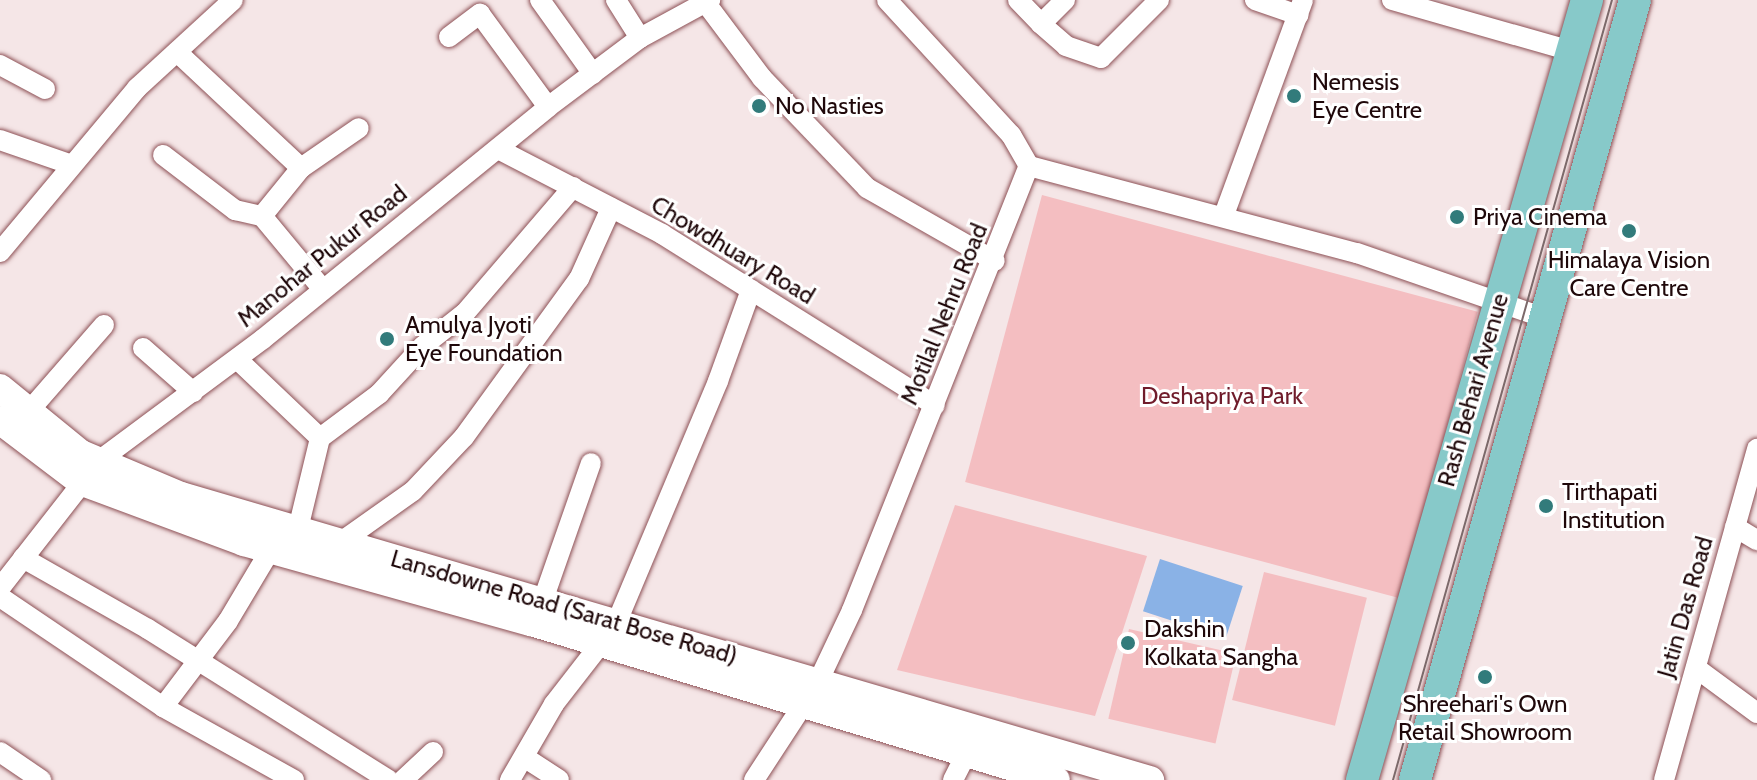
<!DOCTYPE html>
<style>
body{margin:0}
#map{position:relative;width:1757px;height:780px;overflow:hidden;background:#f5e6e7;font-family:Cabin,sans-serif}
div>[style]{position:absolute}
.green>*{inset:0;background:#f4bec1;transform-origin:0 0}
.water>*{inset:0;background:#8ab2e6;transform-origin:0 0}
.roads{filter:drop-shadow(0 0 2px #8d5055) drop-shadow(0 0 2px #8d5055)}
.minor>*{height:20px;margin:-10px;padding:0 10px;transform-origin:10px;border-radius:10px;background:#fff}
.secondary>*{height:28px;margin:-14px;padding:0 14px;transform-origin:14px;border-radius:14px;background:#fff}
.primary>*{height:32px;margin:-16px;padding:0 16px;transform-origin:16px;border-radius:16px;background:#87c9c9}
.tram>*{height:2px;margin:-1px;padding:0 1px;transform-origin:1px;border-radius:1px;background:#7c696a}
.dots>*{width:22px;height:22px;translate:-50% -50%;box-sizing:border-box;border:4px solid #fff;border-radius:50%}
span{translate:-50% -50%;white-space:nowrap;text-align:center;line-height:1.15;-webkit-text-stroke:6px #fff;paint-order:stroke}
.poi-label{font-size:24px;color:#1f080a}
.left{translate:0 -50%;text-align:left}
.street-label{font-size:24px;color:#1f080a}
.park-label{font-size:24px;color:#701c2b}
</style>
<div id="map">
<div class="green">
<i style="left:1042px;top:195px;width:451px;height:297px;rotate:15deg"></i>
<i style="clip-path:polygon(955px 505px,1147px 556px,1095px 716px,897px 670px)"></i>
<i style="left:1264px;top:572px;width:106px;height:132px;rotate:14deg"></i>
<i style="left:1129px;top:629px;width:110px;height:92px;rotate:13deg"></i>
</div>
<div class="water">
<i style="left:1160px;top:559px;width:87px;height:55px;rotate:18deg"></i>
</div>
<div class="roads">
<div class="minor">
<i style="left:540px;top:0;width:91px;rotate:54.4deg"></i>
<i style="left:616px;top:0;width:45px;rotate:57.7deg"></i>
<i style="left:1018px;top:0;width:33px;rotate:46deg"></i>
<i style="left:1065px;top:0;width:34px;rotate:135deg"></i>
<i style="left:1041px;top:24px;width:33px;rotate:41deg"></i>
<i style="left:1066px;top:46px;width:37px;rotate:19deg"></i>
<i style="left:1101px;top:58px;width:82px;rotate:-45deg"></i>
<i style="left:1255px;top:0;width:46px;rotate:19.2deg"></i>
<i style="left:1392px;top:0;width:186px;rotate:15.9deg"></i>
<i style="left:705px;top:2px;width:95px;rotate:53.1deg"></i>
<i style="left:762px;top:78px;width:152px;rotate:46.3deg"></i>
<i style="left:867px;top:188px;width:147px;rotate:29.7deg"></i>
<i style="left:449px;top:37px;width:39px;rotate:-37deg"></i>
<i style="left:480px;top:14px;width:115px;rotate:53.8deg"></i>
<i style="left:177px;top:52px;width:170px;rotate:43.1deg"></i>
<i style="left:301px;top:168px;width:62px;rotate:129.1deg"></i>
<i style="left:262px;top:216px;width:92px;rotate:50.3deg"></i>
<i style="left:0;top:65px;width:51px;rotate:28.1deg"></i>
<i style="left:0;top:140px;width:76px;rotate:19.1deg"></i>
<i style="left:498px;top:149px;width:185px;rotate:27.4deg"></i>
<i style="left:662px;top:234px;width:322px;rotate:32.1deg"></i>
<i style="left:163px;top:155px;width:91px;rotate:37.4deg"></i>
<i style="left:235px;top:210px;width:28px;rotate:13deg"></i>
<i style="left:1029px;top:166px;width:339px;rotate:14.9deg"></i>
<i style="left:1357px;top:253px;width:199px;rotate:19.1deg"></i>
<i style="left:301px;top:168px;width:70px;rotate:-34.6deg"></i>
<i style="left:1224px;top:215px;width:229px;rotate:-69.8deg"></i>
<i style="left:0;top:252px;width:214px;rotate:-50.1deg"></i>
<i style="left:137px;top:88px;width:130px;rotate:-42.5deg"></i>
<i style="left:143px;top:348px;width:67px;rotate:41.3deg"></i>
<i style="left:237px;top:359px;width:115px;rotate:43.6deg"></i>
<i style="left:320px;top:438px;width:94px;rotate:103.6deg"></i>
<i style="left:29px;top:411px;width:114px;rotate:-48.9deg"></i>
<i style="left:320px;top:438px;width:74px;rotate:-36.7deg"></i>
<i style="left:379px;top:394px;width:65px;rotate:-47.5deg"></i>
<i style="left:423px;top:346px;width:53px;rotate:-38.2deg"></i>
<i style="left:465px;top:313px;width:166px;rotate:-49.4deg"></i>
<i style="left:1735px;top:527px;width:26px;rotate:31deg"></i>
<i style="left:341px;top:542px;width:88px;rotate:-35.3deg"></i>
<i style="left:413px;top:491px;width:74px;rotate:-46.6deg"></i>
<i style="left:464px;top:437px;width:195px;rotate:-54deg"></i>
<i style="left:579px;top:279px;width:78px;rotate:-65.7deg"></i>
<i style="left:23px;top:558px;width:144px;rotate:29.6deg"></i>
<i style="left:148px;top:629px;width:284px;rotate:32.1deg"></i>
<i style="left:0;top:588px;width:162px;rotate:-52deg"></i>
<i style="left:100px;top:460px;width:203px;rotate:-36.6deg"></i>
<i style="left:263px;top:339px;width:367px;rotate:-39.1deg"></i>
<i style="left:548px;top:107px;width:115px;rotate:-36.9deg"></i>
<i style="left:640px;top:38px;width:80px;rotate:-28.5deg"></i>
<i style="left:0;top:597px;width:197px;rotate:34deg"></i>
<i style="left:163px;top:707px;width:150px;rotate:29.1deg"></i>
<i style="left:543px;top:600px;width:145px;rotate:-70.7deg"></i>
<i style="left:1696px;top:668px;width:76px;rotate:36.4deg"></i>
<i style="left:163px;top:707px;width:108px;rotate:-52.9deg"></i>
<i style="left:228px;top:621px;width:84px;rotate:-59.2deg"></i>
<i style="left:0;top:752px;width:50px;rotate:34.3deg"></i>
<i style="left:527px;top:759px;width:38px;rotate:33deg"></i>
<i style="left:403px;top:780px;width:41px;rotate:-43deg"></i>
<i style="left:510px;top:780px;width:88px;rotate:-59.9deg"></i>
<i style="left:554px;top:704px;width:101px;rotate:-52.2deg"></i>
<i style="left:616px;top:624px;width:264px;rotate:-67.2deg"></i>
<i style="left:718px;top:381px;width:97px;rotate:-70.1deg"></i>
<i style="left:754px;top:780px;width:117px;rotate:-56.9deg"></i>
<i style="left:818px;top:682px;width:80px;rotate:-64.7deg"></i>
<i style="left:852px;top:610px;width:478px;rotate:-68.3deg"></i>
<i style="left:1029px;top:166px;width:36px;rotate:-120deg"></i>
<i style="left:1011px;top:135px;width:183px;rotate:-132.6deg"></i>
<i style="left:953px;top:780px;width:29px;rotate:-63deg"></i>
<i style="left:1664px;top:780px;width:344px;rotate:-74.3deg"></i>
</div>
<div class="secondary">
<i style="left:0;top:388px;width:104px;rotate:39.2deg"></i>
<i style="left:81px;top:454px;width:108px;rotate:22.8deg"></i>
<i style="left:181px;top:496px;width:1010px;rotate:16.34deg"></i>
<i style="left:0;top:420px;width:101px;rotate:37.3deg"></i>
<i style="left:80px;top:481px;width:175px;rotate:20.4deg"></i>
<i style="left:244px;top:542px;width:298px;rotate:15.6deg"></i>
<i style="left:531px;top:622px;width:548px;rotate:16.75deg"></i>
</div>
<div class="primary">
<i style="left:1362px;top:780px;width:812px;rotate:-73.91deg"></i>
<i style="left:1415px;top:780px;width:810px;rotate:-74.25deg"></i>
</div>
</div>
<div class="tram">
<i style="left:1393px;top:780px;width:810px;rotate:-74.32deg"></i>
</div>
<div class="dots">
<i style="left:1294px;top:96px;background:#327b7b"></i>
<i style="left:759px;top:106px;background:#327b7b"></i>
<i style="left:1457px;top:217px;background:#327b7b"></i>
<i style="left:1629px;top:231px;background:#327b7b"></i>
<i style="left:387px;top:339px;background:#327b7b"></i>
<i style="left:1546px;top:506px;background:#327b7b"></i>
<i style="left:1128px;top:643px;background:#327b7b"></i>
<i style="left:1485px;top:677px;background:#327b7b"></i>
</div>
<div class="poi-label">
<span class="left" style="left:1312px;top:96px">Nemesis<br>Eye Centre</span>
<span class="left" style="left:775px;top:106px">No Nasties</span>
<span class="left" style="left:1473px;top:217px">Priya Cinema</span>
<span style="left:1629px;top:274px">Himalaya Vision<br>Care Centre</span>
<span class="left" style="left:405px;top:339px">Amulya Jyoti<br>Eye Foundation</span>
<span class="left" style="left:1562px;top:506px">Tirthapati<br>Institution</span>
<span class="left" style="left:1144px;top:643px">Dakshin<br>Kolkata Sangha</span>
<span style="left:1485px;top:718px">Shreehari's Own<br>Retail Showroom</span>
</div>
<div class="street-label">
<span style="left:733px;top:250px;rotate:31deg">Chowdhuary Road</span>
<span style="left:322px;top:256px;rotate:-39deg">Manohar Pukur Road</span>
<span style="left:944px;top:314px;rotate:-68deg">Motilal Nehru Road</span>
<span style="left:1473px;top:390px;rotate:-74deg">Rash Behari Avenue</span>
<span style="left:564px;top:607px;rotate:16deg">Lansdowne Road (Sarat Bose Road)</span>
<span style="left:1685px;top:607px;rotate:-74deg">Jatin Das Road</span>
</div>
<div class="park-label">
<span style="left:1222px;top:396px">Deshapriya Park</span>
</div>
</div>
